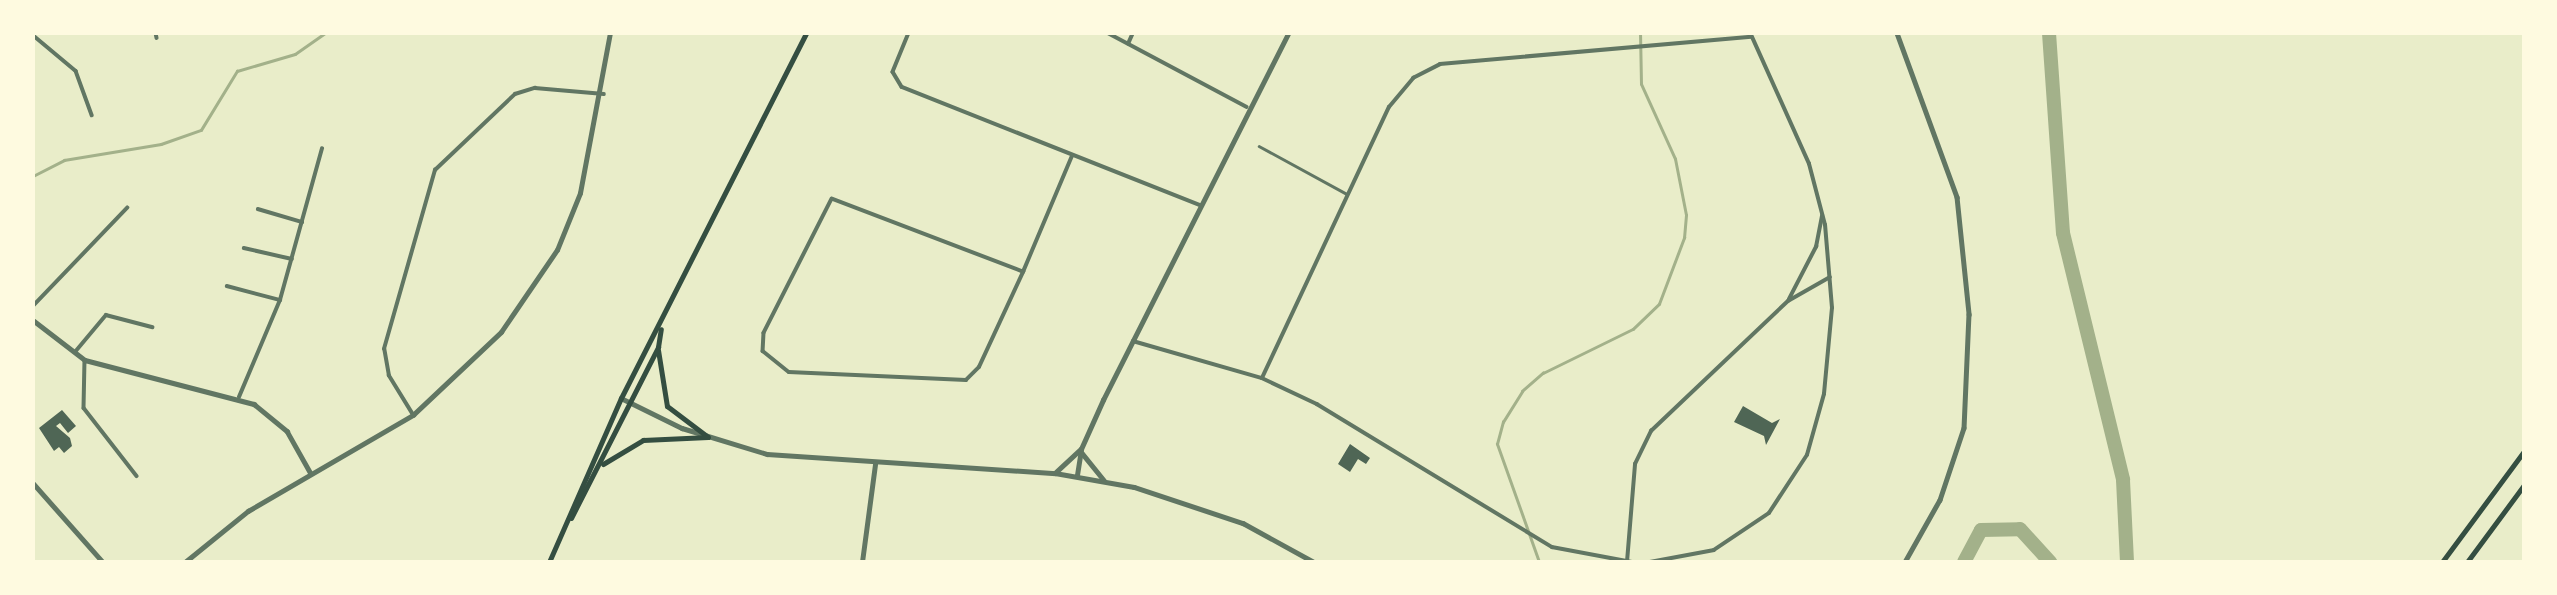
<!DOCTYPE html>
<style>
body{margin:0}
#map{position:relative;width:2557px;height:595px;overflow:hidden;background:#e9edc9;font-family:Barlow,sans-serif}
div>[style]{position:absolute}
.stream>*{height:2.5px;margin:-1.25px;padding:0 1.25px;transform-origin:1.25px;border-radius:1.25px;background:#a3b18a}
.river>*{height:14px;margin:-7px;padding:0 7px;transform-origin:7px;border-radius:7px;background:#a3b18a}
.building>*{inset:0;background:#4f6655}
.pedestrian>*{height:2.5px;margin:-1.25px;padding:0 1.25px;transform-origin:1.25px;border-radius:1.25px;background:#617663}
.minor>*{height:3.5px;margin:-1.75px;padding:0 1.75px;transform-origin:1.75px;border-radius:1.75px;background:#617663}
.tertiary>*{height:4.5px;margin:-2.25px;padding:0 2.25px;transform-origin:2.25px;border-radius:2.25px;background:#617663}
.secondary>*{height:5px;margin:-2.5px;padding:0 2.5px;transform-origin:2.5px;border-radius:2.5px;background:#344e41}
.primary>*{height:5px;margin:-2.5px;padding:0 2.5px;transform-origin:2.5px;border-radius:2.5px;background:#344e41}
span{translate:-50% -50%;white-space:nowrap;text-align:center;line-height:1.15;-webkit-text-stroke:7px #fefae0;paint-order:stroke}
.frame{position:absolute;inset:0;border:35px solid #fefae0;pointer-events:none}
</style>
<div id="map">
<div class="stream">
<i style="left:33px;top:176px;width:35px;rotate:-27deg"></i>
<i style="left:64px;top:160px;width:98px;rotate:-9.4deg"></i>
<i style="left:161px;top:144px;width:42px;rotate:-19.3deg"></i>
<i style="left:201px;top:130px;width:69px;rotate:-58.6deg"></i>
<i style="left:237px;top:71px;width:60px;rotate:-16.3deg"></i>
<i style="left:295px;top:54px;width:37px;rotate:-35deg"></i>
<i style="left:1539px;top:562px;width:125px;rotate:-109.6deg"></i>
<i style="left:1497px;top:444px;width:23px;rotate:-75deg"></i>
<i style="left:1503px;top:422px;width:36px;rotate:-58deg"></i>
<i style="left:1522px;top:391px;width:28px;rotate:-41deg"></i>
<i style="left:1543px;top:373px;width:100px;rotate:-26.1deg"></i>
<i style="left:1633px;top:329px;width:36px;rotate:-44deg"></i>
<i style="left:1659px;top:304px;width:71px;rotate:-69.3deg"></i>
<i style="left:1684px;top:238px;width:23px;rotate:-85deg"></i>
<i style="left:1686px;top:215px;width:57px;rotate:-101.1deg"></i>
<i style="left:1675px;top:159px;width:82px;rotate:-114.4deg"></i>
<i style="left:1641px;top:84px;width:51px;rotate:-91.1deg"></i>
</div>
<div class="river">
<i style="left:2049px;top:33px;width:200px;rotate:86deg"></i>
<i style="left:2063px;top:233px;width:254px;rotate:76.3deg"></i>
<i style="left:2123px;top:480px;width:82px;rotate:87.2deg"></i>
<i style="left:1964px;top:562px;width:36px;rotate:-62deg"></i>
<i style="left:1981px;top:530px;width:39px;rotate:-1deg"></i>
<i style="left:2020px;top:529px;width:45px;rotate:47.7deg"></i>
</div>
<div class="building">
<i style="clip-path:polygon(1743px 406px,1772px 423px,1780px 419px,1766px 445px,1764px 436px,1734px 422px)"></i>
<i style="clip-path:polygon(62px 410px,76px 426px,68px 433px,60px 423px,56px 426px,70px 438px,72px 446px,64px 453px,59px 447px,54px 451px,39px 428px)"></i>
<i style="clip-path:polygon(1350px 444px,1370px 458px,1366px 464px,1358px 459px,1350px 472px,1338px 464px)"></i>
</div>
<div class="pedestrian">
<i style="left:1259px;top:146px;width:100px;rotate:28.6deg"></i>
</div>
<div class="minor">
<i style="left:156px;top:33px;width:5px;rotate:79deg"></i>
<i style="left:909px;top:33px;width:42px;rotate:112.3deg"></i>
<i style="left:893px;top:72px;width:17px;rotate:59deg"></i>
<i style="left:902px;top:87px;width:321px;rotate:21.6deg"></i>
<i style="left:1108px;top:33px;width:157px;rotate:28deg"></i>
<i style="left:33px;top:35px;width:56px;rotate:39.9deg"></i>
<i style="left:76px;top:71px;width:47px;rotate:70deg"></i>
<i style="left:1128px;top:44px;width:12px;rotate:-66deg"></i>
<i style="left:258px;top:209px;width:46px;rotate:16.5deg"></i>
<i style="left:244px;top:248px;width:49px;rotate:12.9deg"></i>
<i style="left:1023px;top:272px;width:204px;rotate:-159.1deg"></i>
<i style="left:832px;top:199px;width:150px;rotate:116.9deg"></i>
<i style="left:764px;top:333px;width:18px;rotate:93deg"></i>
<i style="left:763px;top:351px;width:33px;rotate:39deg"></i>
<i style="left:789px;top:372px;width:177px;rotate:2.6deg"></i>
<i style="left:966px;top:380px;width:18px;rotate:-45deg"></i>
<i style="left:979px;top:367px;width:105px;rotate:-65.1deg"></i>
<i style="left:1023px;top:272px;width:126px;rotate:-67.1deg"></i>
<i style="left:227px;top:286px;width:55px;rotate:14.8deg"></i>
<i style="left:1789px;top:299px;width:59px;rotate:-62.6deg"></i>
<i style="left:1816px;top:247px;width:32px;rotate:-79deg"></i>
<i style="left:33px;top:306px;width:136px;rotate:-46.2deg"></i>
<i style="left:1133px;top:341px;width:134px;rotate:16deg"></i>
<i style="left:1262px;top:378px;width:61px;rotate:25.3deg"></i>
<i style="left:1317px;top:404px;width:275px;rotate:31.3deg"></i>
<i style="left:1552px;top:547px;width:81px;rotate:10.6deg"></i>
<i style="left:75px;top:352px;width:48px;rotate:-50deg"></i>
<i style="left:106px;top:315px;width:48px;rotate:14.6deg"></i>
<i style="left:85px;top:360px;width:48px;rotate:91.2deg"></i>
<i style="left:84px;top:408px;width:86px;rotate:52.1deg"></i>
<i style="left:1262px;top:378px;width:299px;rotate:-64.9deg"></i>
<i style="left:1389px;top:107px;width:38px;rotate:-50deg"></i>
<i style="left:1413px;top:78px;width:30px;rotate:-27deg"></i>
<i style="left:1440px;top:64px;width:312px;rotate:-5deg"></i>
<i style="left:239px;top:397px;width:105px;rotate:-67.1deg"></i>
<i style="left:280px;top:300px;width:157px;rotate:-74.5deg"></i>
<i style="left:413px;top:415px;width:46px;rotate:-121.6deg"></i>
<i style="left:389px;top:376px;width:27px;rotate:-100deg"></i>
<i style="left:384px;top:349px;width:186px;rotate:-74.1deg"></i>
<i style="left:435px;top:170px;width:110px;rotate:-43.5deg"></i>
<i style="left:515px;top:94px;width:21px;rotate:-17deg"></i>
<i style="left:535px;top:88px;width:69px;rotate:5deg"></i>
<i style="left:1627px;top:562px;width:98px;rotate:-85.3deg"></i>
<i style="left:1635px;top:464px;width:37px;rotate:-64deg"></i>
<i style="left:1651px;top:431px;width:189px;rotate:-43.5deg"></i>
<i style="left:1788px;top:301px;width:48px;rotate:-29.7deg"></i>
<i style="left:1650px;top:562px;width:65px;rotate:-10.6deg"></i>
<i style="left:1714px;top:550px;width:66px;rotate:-33.9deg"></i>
<i style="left:1769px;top:513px;width:69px;rotate:-56.8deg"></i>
<i style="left:1807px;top:455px;width:63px;rotate:-74.4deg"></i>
<i style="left:1824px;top:394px;width:86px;rotate:-84.7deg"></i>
<i style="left:1832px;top:308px;width:83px;rotate:-94.8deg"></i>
<i style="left:1825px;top:225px;width:63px;rotate:-104.7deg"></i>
<i style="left:1809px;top:164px;width:144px;rotate:-114.2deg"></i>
</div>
<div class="tertiary">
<i style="left:1897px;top:33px;width:175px;rotate:69.9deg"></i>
<i style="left:1957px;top:197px;width:118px;rotate:84.1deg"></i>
<i style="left:1969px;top:314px;width:114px;rotate:92.5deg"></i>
<i style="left:1964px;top:428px;width:76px;rotate:108.4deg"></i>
<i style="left:1940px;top:500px;width:71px;rotate:119.4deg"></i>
<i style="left:33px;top:320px;width:66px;rotate:37.6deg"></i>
<i style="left:85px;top:360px;width:175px;rotate:14.6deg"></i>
<i style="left:254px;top:404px;width:43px;rotate:39.3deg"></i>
<i style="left:287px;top:431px;width:47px;rotate:60.7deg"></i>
<i style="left:621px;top:398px;width:68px;rotate:26.2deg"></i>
<i style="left:682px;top:428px;width:89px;rotate:17deg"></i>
<i style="left:767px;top:454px;width:289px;rotate:3.8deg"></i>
<i style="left:1055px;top:473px;width:80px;rotate:10deg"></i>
<i style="left:1134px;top:487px;width:115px;rotate:18.3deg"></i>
<i style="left:1243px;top:523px;width:81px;rotate:28.8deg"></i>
<i style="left:1082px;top:453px;width:35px;rotate:51deg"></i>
<i style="left:1056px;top:472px;width:33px;rotate:-43deg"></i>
<i style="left:1077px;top:475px;width:26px;rotate:-81deg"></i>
<i style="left:1081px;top:449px;width:54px;rotate:-65.8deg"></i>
<i style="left:1103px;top:400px;width:411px;rotate:-63.2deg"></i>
<i style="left:33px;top:483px;width:106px;rotate:48.5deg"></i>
<i style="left:185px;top:562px;width:81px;rotate:-39deg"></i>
<i style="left:248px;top:511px;width:191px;rotate:-30.2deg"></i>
<i style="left:413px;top:415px;width:121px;rotate:-43.3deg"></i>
<i style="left:501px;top:332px;width:99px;rotate:-55.7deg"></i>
<i style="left:557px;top:250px;width:61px;rotate:-68deg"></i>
<i style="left:580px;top:193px;width:163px;rotate:-79.4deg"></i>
<i style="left:862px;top:562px;width:99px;rotate:-82.4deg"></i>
</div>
<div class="secondary">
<i style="left:658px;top:350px;width:57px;rotate:80.9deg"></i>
<i style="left:667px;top:406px;width:51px;rotate:37.1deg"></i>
<i style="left:603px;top:464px;width:47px;rotate:-31deg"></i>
<i style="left:643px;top:440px;width:65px;rotate:-2.6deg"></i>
<i style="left:571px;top:518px;width:192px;rotate:-63deg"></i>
<i style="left:658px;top:347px;width:18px;rotate:-81deg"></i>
<i style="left:549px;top:562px;width:179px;rotate:-66.3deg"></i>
<i style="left:621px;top:398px;width:409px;rotate:-63.1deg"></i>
</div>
<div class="primary">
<i style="left:2442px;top:562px;width:138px;rotate:-53.5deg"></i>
<i style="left:2467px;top:562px;width:96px;rotate:-53.5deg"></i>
</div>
<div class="frame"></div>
</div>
